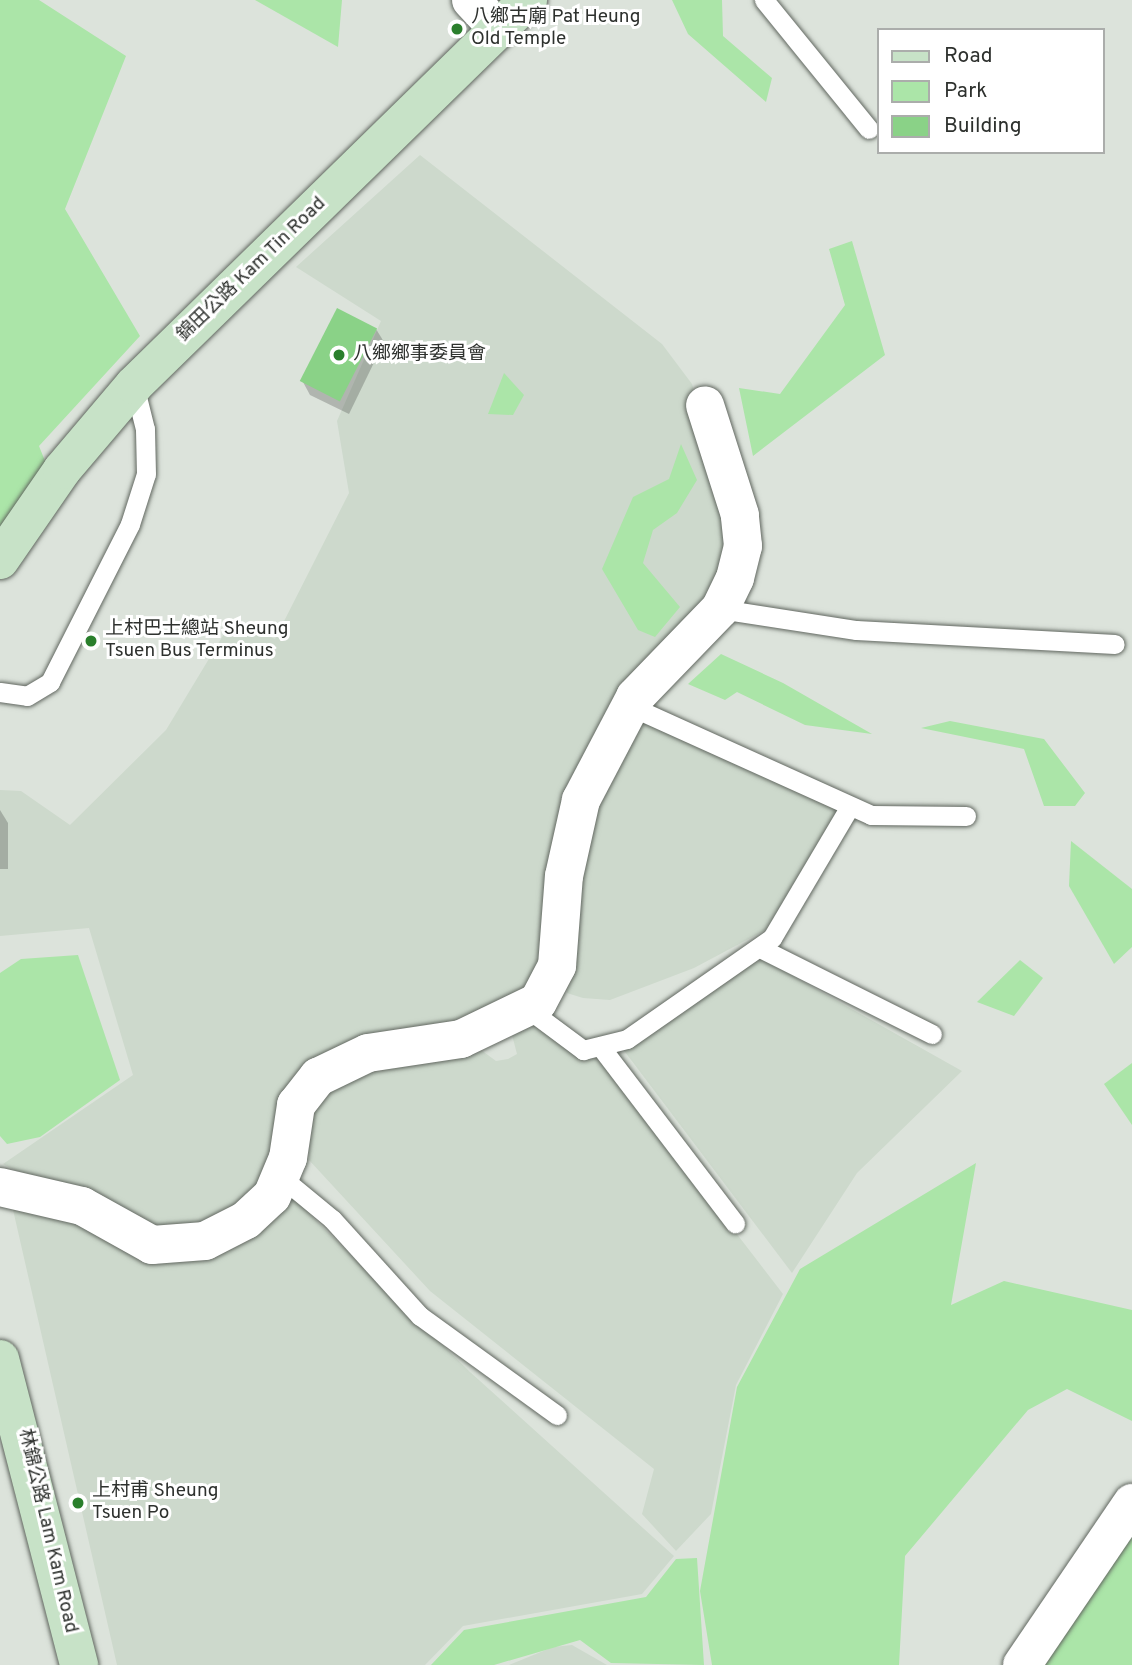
<!DOCTYPE html>
<meta charset="utf-8">
<style>
body{margin:0}
#map{position:relative;width:1132px;height:1665px;overflow:hidden;background:#dce3db;font-family:Overpass,"Noto Sans TC",sans-serif}
div>[style]{position:absolute}
.built>*{inset:0;background:#cdd9cc}
.green>*{inset:0;background:#abe5a8}
.shadow>*{inset:0;background:#0003}
.building>*{inset:0;background:#8ad287;transform-origin:0 0}
.roads{filter:drop-shadow(0 0 2px #616760) drop-shadow(0 0 2px #616760)}
.lane>*{height:19px;margin:-9.5px;padding:0 9.5px;transform-origin:9.5px;border-radius:9.5px;background:#fff}
.street>*{height:38px;margin:-19px;padding:0 19px;transform-origin:19px;border-radius:19px;background:#fff}
.secondary>*{height:38px;margin:-19px;padding:0 19px;transform-origin:19px;border-radius:19px;background:#c7e2c7}
.dots>*{width:19px;height:19px;translate:-50% -50%;box-sizing:border-box;border:4px solid #fff;border-radius:50%}
span{translate:-50% -50%;white-space:nowrap;text-align:center;line-height:1.15;-webkit-text-stroke:6px #fff;paint-order:stroke}
.poi-label{font-size:19px;color:#2e312e}
.left{translate:0 -50%;text-align:left}
.street-label{font-size:19px;color:#2e312e}
.legend{position:absolute;left:877px;top:28px;width:228px;height:126px;box-sizing:border-box;background:#fff;border:2px solid #abadab;margin:0;padding:9px 12px;list-style:none;font-size:21px;color:#2e312e}
.legend li{display:flex;align-items:center;gap:14px;height:35px}
.legend b{width:35px;border:2px solid #abadab}
</style>
<div id="map">
<div class="built">
<i style="clip-path:polygon(420px 155px,662px 344px,692px 384px,732px 533px,721px 583px,645px 662px,530px 987px,457px 1025px,338px 1055px,267px 1191px,186px 1239px,51px 1189px,3px 1164px,133px 1075px,89px 928px,0 936px,0 790px,21px 791px,70px 825px,166px 730px,233px 619px,275px 639px,349px 493px,337px 421px,381px 321px,296px 267px)"></i>
<i style="clip-path:polygon(636px 717px,840px 811px,773px 926px,694px 968px,610px 1000px,583px 998px,567px 993px,565px 968px,579px 843px)"></i>
<i style="clip-path:polygon(759px 957px,962px 1071px,857px 1173px,792px 1273px,622px 1048px)"></i>
<i style="clip-path:polygon(533px 1018px,599px 1055px,783px 1294px,736px 1385px,711px 1514px,676px 1551px,642px 1514px,654px 1469px,430px 1291px,309px 1160px,310px 1114px,334px 1081px,473px 1044px,496px 1061px,508px 1059px,517px 1054px,512px 1035px)"></i>
<i style="clip-path:polygon(292px 1197px,470px 1372px,674px 1556px,642px 1594px,463px 1626px,425px 1665px,117px 1665px,11px 1201px,32px 1200px,139px 1252px)"></i>
<i style="clip-path:polygon(572px 1645px,607px 1665px,509px 1665px,553px 1647px)"></i>
</div>
<div class="green">
<i style="clip-path:polygon(0 0,39px 0,126px 56px,65px 209px,140px 336px,39px 446px,51px 476px,0 544px)"></i>
<i style="clip-path:polygon(255px 0,342px 0,338px 47px)"></i>
<i style="clip-path:polygon(672px 0,722px 0,723px 36px,772px 78px,766px 102px,688px 34px)"></i>
<i style="clip-path:polygon(852px 241px,885px 355px,753px 456px,739px 388px,780px 394px,845px 305px,829px 249px)"></i>
<i style="clip-path:polygon(504px 373px,524px 395px,513px 415px,488px 414px)"></i>
<i style="clip-path:polygon(681px 444px,697px 480px,677px 513px,653px 530px,643px 563px,680px 607px,655px 637px,638px 630px,602px 569px,633px 497px,669px 479px)"></i>
<i style="clip-path:polygon(721px 654px,783px 683px,872px 734px,805px 725px,737px 692px,725px 700px,688px 684px)"></i>
<i style="clip-path:polygon(950px 721px,1044px 739px,1085px 793px,1075px 806px,1044px 806px,1024px 749px,921px 728px)"></i>
<i style="clip-path:polygon(1071px 841px,1132px 889px,1132px 947px,1114px 964px,1069px 886px)"></i>
<i style="clip-path:polygon(78px 955px,120px 1080px,40px 1137px,7px 1144px,0 1136px,0 973px,21px 959px)"></i>
<i style="clip-path:polygon(1020px 960px,1043px 978px,1014px 1016px,977px 1002px)"></i>
<i style="clip-path:polygon(1132px 1063px,1132px 1125px,1104px 1084px)"></i>
<i style="clip-path:polygon(976px 1163px,951px 1305px,1004px 1281px,1132px 1310px,1132px 1421px,1067px 1389px,1028px 1410px,905px 1556px,899px 1665px,712px 1665px,700px 1591px,737px 1387px,800px 1269px)"></i>
<i style="clip-path:polygon(1132px 1536px,1132px 1665px,1043px 1665px)"></i>
<i style="clip-path:polygon(697px 1558px,704px 1665px,611px 1663px,580px 1640px,494px 1665px,431px 1665px,464px 1630px,646px 1597px,676px 1559px)"></i>
</div>
<div class="shadow">
<i style="clip-path:polygon(376px 329px,384px 342px,349px 414px,310px 395px,303px 382px)"></i>
<i style="clip-path:polygon(0 810px,8px 823px,8px 869px,0 869px)"></i>
</div>
<div class="building">
<i style="left:337px;top:308px;width:45px;height:82px;rotate:27deg"></i>
</div>
<div class="roads">
<div class="lane">
<i style="left:764px;top:0;width:166px;rotate:50.9deg"></i>
<i style="left:720px;top:609px;width:138px;rotate:8.8deg"></i>
<i style="left:856px;top:630px;width:259px;rotate:3.1deg"></i>
<i style="left:0;top:692px;width:27px;rotate:8deg"></i>
<i style="left:27px;top:696px;width:27px;rotate:-31deg"></i>
<i style="left:50px;top:682px;width:177px;rotate:-63.1deg"></i>
<i style="left:130px;top:524px;width:52px;rotate:-72.3deg"></i>
<i style="left:146px;top:474px;width:45px;rotate:-91.3deg"></i>
<i style="left:145px;top:429px;width:45px;rotate:-104deg"></i>
<i style="left:630px;top:706px;width:265px;rotate:24.3deg"></i>
<i style="left:871px;top:815px;width:95px;rotate:0.6deg"></i>
<i style="left:762px;top:949px;width:190px;rotate:26.6deg"></i>
<i style="left:528px;top:1009px;width:69px;rotate:36.7deg"></i>
<i style="left:583px;top:1050px;width:45px;rotate:-14deg"></i>
<i style="left:627px;top:1039px;width:177px;rotate:-34.9deg"></i>
<i style="left:772px;top:938px;width:151px;rotate:-59.4deg"></i>
<i style="left:603px;top:1050px;width:218px;rotate:52.7deg"></i>
<i style="left:281px;top:1177px;width:66px;rotate:39.5deg"></i>
<i style="left:332px;top:1219px;width:131px;rotate:47.8deg"></i>
<i style="left:420px;top:1316px;width:169px;rotate:35.9deg"></i>
</div>
<div class="street">
<i style="left:471px;top:0;width:40px;rotate:47deg"></i>
<i style="left:0;top:1187px;width:84px;rotate:13deg"></i>
<i style="left:82px;top:1206px;width:80px;rotate:29.1deg"></i>
<i style="left:152px;top:1245px;width:53px;rotate:-4.3deg"></i>
<i style="left:205px;top:1241px;width:46px;rotate:-27.1deg"></i>
<i style="left:246px;top:1220px;width:35px;rotate:-43deg"></i>
<i style="left:272px;top:1196px;width:41px;rotate:-67.2deg"></i>
<i style="left:288px;top:1158px;width:54px;rotate:-81.4deg"></i>
<i style="left:296px;top:1105px;width:36px;rotate:-52deg"></i>
<i style="left:318px;top:1077px;width:55px;rotate:-25.6deg"></i>
<i style="left:368px;top:1053px;width:94px;rotate:-8.6deg"></i>
<i style="left:461px;top:1039px;width:85px;rotate:-25.7deg"></i>
<i style="left:538px;top:1002px;width:41px;rotate:-62.2deg"></i>
<i style="left:557px;top:966px;width:90px;rotate:-85.6deg"></i>
<i style="left:564px;top:876px;width:78px;rotate:-77.4deg"></i>
<i style="left:581px;top:800px;width:116px;rotate:-62.3deg"></i>
<i style="left:635px;top:697px;width:122px;rotate:-46deg"></i>
<i style="left:720px;top:609px;width:34px;rotate:-64deg"></i>
<i style="left:735px;top:578px;width:33px;rotate:-76deg"></i>
<i style="left:743px;top:546px;width:31px;rotate:-96deg"></i>
<i style="left:740px;top:515px;width:115px;rotate:-107.7deg"></i>
<i style="left:1022px;top:1665px;width:196px;rotate:-55.8deg"></i>
</div>
<div class="secondary">
<i style="left:0;top:560px;width:109px;rotate:-55.4deg"></i>
<i style="left:62px;top:470px;width:111px;rotate:-49.7deg"></i>
<i style="left:134px;top:385px;width:551px;rotate:-44.34deg"></i>
<i style="left:0;top:1359px;width:316px;rotate:75.5deg"></i>
</div>
</div>
<div class="dots">
<i style="left:457px;top:29px;background:#2a7f2c"></i>
<i style="left:339px;top:355px;background:#2a7f2c"></i>
<i style="left:91px;top:641px;background:#2a7f2c"></i>
<i style="left:78px;top:1503px;background:#2a7f2c"></i>
</div>
<div class="poi-label">
<span class="left" style="left:471px;top:29px">八鄉古廟 Pat Heung<br>Old Temple</span>
<span class="left" style="left:353px;top:355px">八鄉鄉事委員會</span>
<span class="left" style="left:105px;top:641px">上村巴士總站 Sheung<br>Tsuen Bus Terminus</span>
<span class="left" style="left:92px;top:1503px">上村甫 Sheung<br>Tsuen Po</span>
</div>
<div class="street-label">
<span style="left:252px;top:270px;rotate:-44deg">錦田公路 Kam Tin Road</span>
<span style="left:47px;top:1531px;rotate:77deg">林錦公路 Lam Kam Road</span>
</div>
<ul class="legend">
<li><b style="height:9px;background:#c7e2c7"></b>Road</li>
<li><b style="height:19px;background:#abe5a8"></b>Park</li>
<li><b style="height:19px;background:#8ad287"></b>Building</li>
</ul>
</div>
